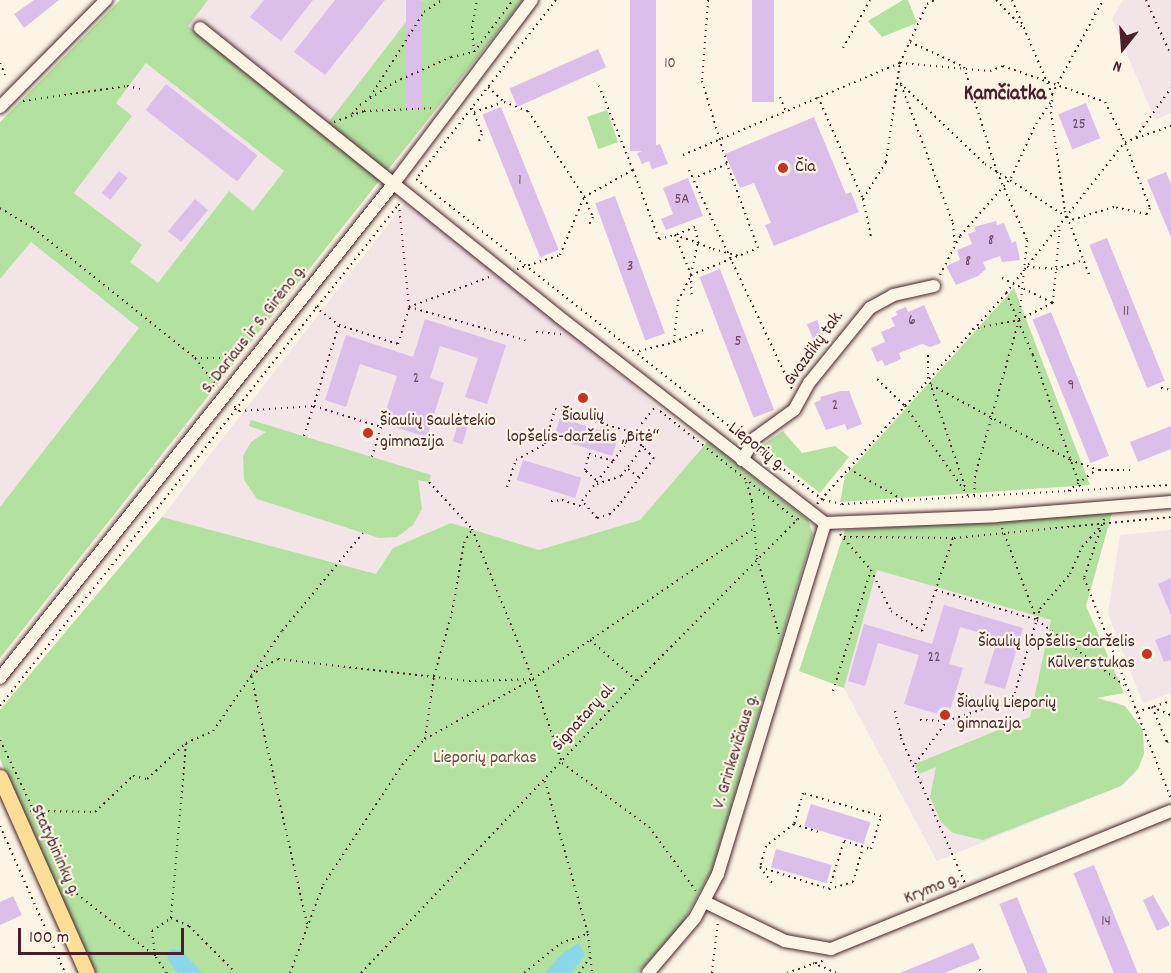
<!DOCTYPE html>
<meta charset="utf-8">
<style>
body{margin:0}
#map{position:relative;width:1171px;height:973px;overflow:hidden;background:#fcf5e5;font-family:Dekko,sans-serif}
div>[style]{position:absolute}
.built>*{inset:0;background:#f2e4e7}
.green>*{inset:0;background:#b2e1a0;transform-origin:0 0}
.water>*{inset:0;background:#8ad7ea}
.building>*{inset:0;background:#dcbeeb;transform-origin:0 0}
.path>*{height:2px;margin-top:-1px;transform-origin:0;background:repeating-linear-gradient(90deg,#4a1f2b 0 1.5px,transparent 0 6px)}
.roads{filter:drop-shadow(0 0 2px #4a1f2b) drop-shadow(0 0 2px #4a1f2b)}
.minor>*{height:12px;margin:-6px;padding:0 6px;transform-origin:6px;border-radius:6px;background:#fcf5e5}
.major>*{height:15px;margin:-7.5px;padding:0 7.5px;transform-origin:7.5px;border-radius:7.5px;background:#fdde96}
.dots>*{width:16px;height:16px;translate:-50% -50%;box-sizing:border-box;border:3px solid #fcf5e5;border-radius:50%}
span{translate:-50% -50%;white-space:nowrap;text-align:center;line-height:1.15;-webkit-text-stroke:4.5px #fcf5e5;paint-order:stroke}
.number-label{font-size:15px;color:#6e475b}
.number-label span{-webkit-text-stroke-width:0}
.poi-label{font-size:18px;color:#4a1f2b}
.left{translate:0 -50%;text-align:left}
.right{translate:-100% -50%;text-align:right}
.street-label{font-size:18px;color:#4a1f2b}
.park-label{font-size:18px;color:#645048}
.quarter-label{font-size:21px;color:#4a1f2b;font-weight:700}
.north{position:absolute;left:1093px;top:18px;width:60px;height:60px;-webkit-text-stroke:4px #fcf5e5;paint-order:stroke;rotate:197deg;font-size:16px;font-weight:700;line-height:24px;text-align:center;color:#4a1f2b}
.north::after{content:'';display:block;margin:auto;width:21px;height:27px;background:#4a1f2b;clip-path:polygon(50% 0,100% 100%,50% 72%,0 100%)}
.scale{position:absolute;left:18px;top:928px;width:166px;height:27px;box-sizing:border-box;border:3px solid #4a1f2b;border-top:0;padding-left:8px;font-size:18px;line-height:21px;white-space:nowrap;color:#4a1f2b;-webkit-text-stroke:4px #fcf5e5;paint-order:stroke}
</style>
<div id="map">
<div class="built">
<i style="clip-path:polygon(208px 0,423px 0,322px 132px,187px 26px)"></i>
<i style="clip-path:polygon(1123px 0,1171px 0,1171px 113px,1155px 120px,1112px 19px)"></i>
<i style="clip-path:polygon(146px 63px,284px 171px,253px 211px,228px 192px,158px 283px,130px 262px,142px 245px,74px 193px,132px 116px,116px 103px)"></i>
<i style="clip-path:polygon(405px 203px,494px 269px,703px 446px,640px 520px,539px 550px,451px 523px,393px 548px,376px 574px,162px 517px)"></i>
<i style="clip-path:polygon(31px 242px,140px 328px,0 507px,0 279px)"></i>
<i style="clip-path:polygon(1171px 530px,1171px 693px,1143px 703px,1108px 614px,1120px 535px)"></i>
<i style="clip-path:polygon(877px 570px,1051px 620px,1030px 716px,1112px 700px,1125px 706px,1143px 730px,1144px 754px,1133px 776px,1121px 786px,937px 861px,844px 688px)"></i>
</div>
<div class="green">
<i style="clip-path:polygon(evenodd,120px 0,208px 0,188px 26px,321px 132px,423px 0,523px 0,0 658px,0 507px,139px 328px,31px 242px,0 279px,0 122px,120px 0,146px 63px,284px 171px,253px 211px,229px 191px,158px 283px,130px 262px,142px 245px,74px 193px,132px 116px,116px 103px,146px 63px)"></i>
<i style="clip-path:polygon(903px 0,908px 0,917px 23px,882px 37px,868px 21px)"></i>
<i style="left:607px;top:110px;width:34px;height:21px;rotate:71deg"></i>
<i style="clip-path:polygon(1014px 288px,1090px 485px,840px 502px,845px 476px)"></i>
<i style="clip-path:polygon(251px 420px,431px 475px,429px 482px,418px 480px,422px 509px,413px 525px,397px 537px,379px 538px,257px 499px,244px 480px,243px 456px,251px 442px,266px 432px,249px 426px)"></i>
<i style="clip-path:polygon(783px 431px,802px 453px,835px 446px,849px 457px,820px 493px,761px 446px)"></i>
<i style="clip-path:polygon(708px 441px,808px 520px,813px 534px,712px 870px,682px 924px,638px 973px,94px 973px,0 759px,0 710px,162px 517px,376px 574px,393px 548px,451px 523px,539px 550px,640px 520px)"></i>
<i style="clip-path:polygon(1112px 513px,1086px 606px,1124px 693px,1097px 698px,1125px 706px,1143px 730px,1144px 754px,1138px 769px,1121px 786px,983px 840px,953px 833px,941px 822px,930px 797px,936px 767px,919px 774px,915px 764px,1030px 717px,1051px 620px,877px 570px,844px 688px,799px 671px,845px 530px)"></i>
</div>
<div class="water">
<i style="clip-path:polygon(579px 943px,585px 955px,571px 973px,545px 973px,563px 953px)"></i>
<i style="clip-path:polygon(171px 949px,180px 950px,203px 973px,177px 973px,167px 958px)"></i>
</div>
<div class="building">
<i style="clip-path:polygon(34px 0,59px 0,24px 28px,14px 14px)"></i>
<i style="clip-path:polygon(264px 0,313px 0,281px 41px,250px 17px)"></i>
<i style="clip-path:polygon(335px 0,385px 0,325px 75px,294px 52px)"></i>
<i style="left:406px;top:0;width:16px;height:110px"></i>
<i style="left:630px;top:0;width:26px;height:151px"></i>
<i style="left:752px;top:0;width:22px;height:102px"></i>
<i style="left:598px;top:49px;width:20px;height:97px;rotate:66deg"></i>
<i style="left:166px;top:84px;width:116px;height:33px;rotate:38deg"></i>
<i style="left:1086px;top:103px;width:38px;height:30px;rotate:68deg"></i>
<i style="left:501px;top:107px;width:154px;height:20px;rotate:68deg"></i>
<i style="clip-path:polygon(814px 117px,846px 194px,851px 192px,859px 212px,774px 246px,765px 225px,771px 223px,754px 183px,740px 188px,725px 154px)"></i>
<i style="clip-path:polygon(660px 144px,668px 164px,652px 169px,649px 161px,642px 164px,637px 153px)"></i>
<i style="left:119px;top:171px;width:11px;height:28px;rotate:38deg"></i>
<i style="clip-path:polygon(1166px 172px,1171px 184px,1171px 237px,1147px 180px)"></i>
<i style="clip-path:polygon(688px 178px,703px 216px,666px 230px,661px 219px,673px 214px,663px 188px)"></i>
<i style="left:615px;top:196px;width:146px;height:21px;rotate:70deg"></i>
<i style="left:195px;top:199px;width:17px;height:42px;rotate:40deg"></i>
<i style="clip-path:polygon(996px 221px,997px 225px,1004px 223px,1012px 243px,1016px 241px,1020px 260px,1002px 262px,1000px 256px,983px 262px,986px 269px,978px 276px,956px 285px,946px 266px,960px 260px,957px 250px,972px 244px,968px 234px,976px 231px,974px 227px)"></i>
<i style="left:1107px;top:238px;width:154px;height:19px;rotate:68deg"></i>
<i style="left:720px;top:269px;width:151px;height:22px;rotate:69deg"></i>
<i style="clip-path:polygon(924px 305px,941px 343px,930px 347px,922px 344px,899px 353px,901px 359px,885px 366px,882px 360px,877px 362px,871px 348px,885px 342px,881px 332px,895px 326px,891px 318px,897px 315px,896px 311px,906px 307px,908px 312px)"></i>
<i style="left:1051px;top:312px;width:155px;height:20px;rotate:68deg"></i>
<i style="clip-path:polygon(425px 319px,506px 345px,487px 404px,465px 397px,478px 358px,440px 346px,430px 378px,444px 383px,427px 437px,382px 423px,397px 376px,360px 364px,346px 407px,325px 400px,346px 335px,413px 357px)"></i>
<i style="left:817px;top:320px;width:26px;height:11px;rotate:67deg"></i>
<i style="clip-path:polygon(841px 391px,849px 391px,862px 424px,847px 430px,845px 424px,826px 430px,814px 403px,821px 400px,820px 397px)"></i>
<i style="left:560px;top:418px;width:61px;height:21px;rotate:17deg"></i>
<i style="left:458px;top:424px;width:10px;height:18px;rotate:17deg"></i>
<i style="clip-path:polygon(1171px 426px,1171px 449px,1138px 462px,1130px 442px)"></i>
<i style="left:523px;top:460px;width:61px;height:21px;rotate:17deg"></i>
<i style="clip-path:polygon(1171px 578px,1171px 615px,1158px 584px)"></i>
<i style="clip-path:polygon(944px 605px,1023px 628px,1005px 689px,984px 683px,998px 638px,960px 627px,949px 664px,963px 668px,948px 717px,904px 704px,919px 655px,878px 643px,865px 686px,848px 681px,864px 624px,932px 644px)"></i>
<i style="clip-path:polygon(1171px 634px,1171px 660px,1164px 662px,1155px 640px)"></i>
<i style="left:811px;top:804px;width:62px;height:23px;rotate:17deg"></i>
<i style="left:776px;top:849px;width:58px;height:19px;rotate:16deg"></i>
<i style="left:1094px;top:865px;width:116px;height:22px;rotate:68deg"></i>
<i style="clip-path:polygon(1153px 895px,1170px 925px,1157px 931px,1143px 900px)"></i>
<i style="clip-path:polygon(13px 896px,22px 915px,0 925px,0 902px)"></i>
<i style="left:1017px;top:897px;width:82px;height:19px;rotate:68deg"></i>
<i style="clip-path:polygon(973px 943px,980px 959px,944px 973px,900px 973px)"></i>
</div>
<div class="path">
<i style="left:556px;top:0;width:227px;rotate:128deg"></i>
<i style="left:416px;top:179px;width:418px;rotate:38.3deg"></i>
<i style="left:708px;top:0;width:81px;rotate:94.2deg"></i>
<i style="left:702px;top:81px;width:87px;rotate:73.2deg"></i>
<i style="left:996px;top:0;width:37px;rotate:46deg"></i>
<i style="left:1012px;top:0;width:102px;rotate:66.9deg"></i>
<i style="left:1052px;top:94px;width:18px;rotate:93deg"></i>
<i style="left:1051px;top:112px;width:100px;rotate:82deg"></i>
<i style="left:1065px;top:211px;width:71px;rotate:69.3deg"></i>
<i style="left:1146px;top:0;width:60px;rotate:65.6deg"></i>
<i style="left:910px;top:42px;width:60px;rotate:24.8deg"></i>
<i style="left:964px;top:67px;width:110px;rotate:72.6deg"></i>
<i style="left:997px;top:172px;width:74px;rotate:66.2deg"></i>
<i style="left:1027px;top:240px;width:80px;rotate:95.7deg"></i>
<i style="left:1019px;top:320px;width:162px;rotate:105.8deg"></i>
<i style="left:975px;top:476px;width:20px;rotate:93deg"></i>
<i style="left:843px;top:48px;width:55px;rotate:-60.6deg"></i>
<i style="left:474px;top:52px;width:65px;rotate:-53.1deg"></i>
<i style="left:0;top:63px;width:13px;rotate:67deg"></i>
<i style="left:900px;top:83px;width:117px;rotate:43.6deg"></i>
<i style="left:985px;top:164px;width:98px;rotate:32.9deg"></i>
<i style="left:901px;top:85px;width:147px;rotate:69.4deg"></i>
<i style="left:953px;top:223px;width:21px;rotate:85deg"></i>
<i style="left:488px;top:87px;width:22px;rotate:43deg"></i>
<i style="left:504px;top:102px;width:26px;rotate:21deg"></i>
<i style="left:528px;top:111px;width:103px;rotate:56.9deg"></i>
<i style="left:584px;top:197px;width:56px;rotate:-28.9deg"></i>
<i style="left:633px;top:170px;width:91px;rotate:-112deg"></i>
<i style="left:1052px;top:94px;width:107px;rotate:-61.5deg"></i>
<i style="left:370px;top:97px;width:101px;rotate:-57.6deg"></i>
<i style="left:424px;top:12px;width:22px;rotate:-34deg"></i>
<i style="left:780px;top:97px;width:16px;rotate:68deg"></i>
<i style="left:818px;top:97px;width:111px;rotate:66.2deg"></i>
<i style="left:863px;top:199px;width:40px;rotate:78deg"></i>
<i style="left:23px;top:101px;width:105px;rotate:-8.2deg"></i>
<i style="left:127px;top:86px;width:13px;rotate:13deg"></i>
<i style="left:472px;top:108px;width:28px;rotate:69deg"></i>
<i style="left:482px;top:134px;width:8px;rotate:113deg"></i>
<i style="left:474px;top:112px;width:29px;rotate:-18deg"></i>
<i style="left:352px;top:114px;width:12px;rotate:-48deg"></i>
<i style="left:360px;top:105px;width:42px;rotate:-33.3deg"></i>
<i style="left:395px;top:82px;width:61px;rotate:-24.1deg"></i>
<i style="left:451px;top:57px;width:24px;rotate:-12deg"></i>
<i style="left:474px;top:52px;width:24px;rotate:-95deg"></i>
<i style="left:472px;top:28px;width:28px;rotate:-80deg"></i>
<i style="left:334px;top:122px;width:32px;rotate:-20deg"></i>
<i style="left:364px;top:111px;width:72px;rotate:-2.4deg"></i>
<i style="left:1136px;top:137px;width:60px;rotate:-54.5deg"></i>
<i style="left:683px;top:155px;width:236px;rotate:-23deg"></i>
<i style="left:900px;top:63px;width:65px;rotate:-65.4deg"></i>
<i style="left:927px;top:4px;width:9px;rotate:-27deg"></i>
<i style="left:633px;top:170px;width:74px;rotate:69.4deg"></i>
<i style="left:659px;top:239px;width:16px;rotate:-14deg"></i>
<i style="left:675px;top:235px;width:43px;rotate:68.2deg"></i>
<i style="left:691px;top:275px;width:72px;rotate:-21.9deg"></i>
<i style="left:758px;top:248px;width:90px;rotate:-110.3deg"></i>
<i style="left:727px;top:164px;width:36px;rotate:157deg"></i>
<i style="left:689px;top:170px;width:242px;rotate:64.8deg"></i>
<i style="left:584px;top:197px;width:22px;rotate:66deg"></i>
<i style="left:593px;top:217px;width:9px;rotate:117deg"></i>
<i style="left:863px;top:199px;width:44px;rotate:-58.1deg"></i>
<i style="left:886px;top:162px;width:100px;rotate:-82deg"></i>
<i style="left:900px;top:63px;width:90px;rotate:5.1deg"></i>
<i style="left:990px;top:71px;width:14px;rotate:-21deg"></i>
<i style="left:1003px;top:66px;width:108px;rotate:19.4deg"></i>
<i style="left:1105px;top:102px;width:40px;rotate:63.4deg"></i>
<i style="left:1123px;top:138px;width:75px;rotate:68.9deg"></i>
<i style="left:1150px;top:208px;width:7px;rotate:117deg"></i>
<i style="left:1147px;top:214px;width:34px;rotate:-168deg"></i>
<i style="left:1114px;top:207px;width:48px;rotate:163.1deg"></i>
<i style="left:399px;top:204px;width:103px;rotate:84.5deg"></i>
<i style="left:409px;top:307px;width:89px;rotate:-20.5deg"></i>
<i style="left:0;top:208px;width:39px;rotate:31deg"></i>
<i style="left:33px;top:228px;width:208px;rotate:38.7deg"></i>
<i style="left:195px;top:358px;width:36px;rotate:52deg"></i>
<i style="left:1027px;top:267px;width:29px;rotate:4deg"></i>
<i style="left:1056px;top:269px;width:28px;rotate:-18deg"></i>
<i style="left:517px;top:269px;width:45px;rotate:-18deg"></i>
<i style="left:560px;top:255px;width:63px;rotate:-67.5deg"></i>
<i style="left:691px;top:275px;width:23px;rotate:88deg"></i>
<i style="left:940px;top:275px;width:44px;rotate:-62.9deg"></i>
<i style="left:960px;top:236px;width:77px;rotate:-48.7deg"></i>
<i style="left:1011px;top:178px;width:60px;rotate:-65.2deg"></i>
<i style="left:1036px;top:124px;width:27px;rotate:-56deg"></i>
<i style="left:1002px;top:278px;width:57px;rotate:26.1deg"></i>
<i style="left:1006px;top:293px;width:68px;rotate:66.5deg"></i>
<i style="left:1033px;top:355px;width:142px;rotate:70.3deg"></i>
<i style="left:1053px;top:303px;width:78px;rotate:-84.9deg"></i>
<i style="left:315px;top:307px;width:30px;rotate:37deg"></i>
<i style="left:972px;top:329px;width:48px;rotate:-10.8deg"></i>
<i style="left:1019px;top:320px;width:38px;rotate:-27deg"></i>
<i style="left:536px;top:332px;width:25px;rotate:5deg"></i>
<i style="left:674px;top:342px;width:35px;rotate:-22deg"></i>
<i style="left:639px;top:351px;width:36px;rotate:-14deg"></i>
<i style="left:674px;top:342px;width:41px;rotate:-84.4deg"></i>
<i style="left:678px;top:301px;width:29px;rotate:-63deg"></i>
<i style="left:691px;top:275px;width:33px;rotate:-78deg"></i>
<i style="left:698px;top:243px;width:16px;rotate:-101deg"></i>
<i style="left:695px;top:227px;width:22px;rotate:158deg"></i>
<i style="left:675px;top:235px;width:24px;rotate:19deg"></i>
<i style="left:698px;top:243px;width:16px;rotate:22deg"></i>
<i style="left:713px;top:249px;width:28px;rotate:15deg"></i>
<i style="left:928px;top:355px;width:22px;rotate:90deg"></i>
<i style="left:928px;top:377px;width:119px;rotate:71.4deg"></i>
<i style="left:195px;top:358px;width:45px"></i>
<i style="left:877px;top:379px;width:39px;rotate:44deg"></i>
<i style="left:905px;top:406px;width:111px;rotate:54.9deg"></i>
<i style="left:931px;top:385px;width:158px;rotate:28.3deg"></i>
<i style="left:1070px;top:460px;width:31px;rotate:19deg"></i>
<i style="left:1099px;top:470px;width:32px"></i>
<i style="left:1161px;top:388px;width:10px;rotate:11deg"></i>
<i style="left:234px;top:406px;width:7px;rotate:45deg"></i>
<i style="left:239px;top:411px;width:75px;rotate:-3.8deg"></i>
<i style="left:314px;top:406px;width:70px;rotate:17.4deg"></i>
<i style="left:381px;top:427px;width:31px;rotate:107deg"></i>
<i style="left:660px;top:411px;width:175px;rotate:38.5deg"></i>
<i style="left:304px;top:436px;width:116px;rotate:-72.5deg"></i>
<i style="left:339px;top:325px;width:62px;rotate:17.9deg"></i>
<i style="left:398px;top:344px;width:39px;rotate:-73deg"></i>
<i style="left:409px;top:307px;width:121px;rotate:15.9deg"></i>
<i style="left:632px;top:436px;width:31px;rotate:45deg"></i>
<i style="left:654px;top:458px;width:59px;rotate:126.7deg"></i>
<i style="left:619px;top:505px;width:13px;rotate:135deg"></i>
<i style="left:610px;top:514px;width:14px;rotate:163deg"></i>
<i style="left:597px;top:518px;width:23px;rotate:-131deg"></i>
<i style="left:582px;top:501px;width:51px;rotate:-52.2deg"></i>
<i style="left:613px;top:461px;width:31px;rotate:-53deg"></i>
<i style="left:632px;top:436px;width:4px;rotate:-56deg"></i>
<i style="left:634px;top:433px;width:33px;rotate:-51deg"></i>
<i style="left:760px;top:451px;width:80px;rotate:37.9deg"></i>
<i style="left:823px;top:500px;width:19px;rotate:12deg"></i>
<i style="left:842px;top:504px;width:330px;rotate:-3.3deg"></i>
<i style="left:628px;top:469px;width:15px;rotate:37deg"></i>
<i style="left:849px;top:469px;width:62px;rotate:29.9deg"></i>
<i style="left:596px;top:480px;width:15px;rotate:-138deg"></i>
<i style="left:585px;top:470px;width:16px;rotate:-76deg"></i>
<i style="left:589px;top:454px;width:25px;rotate:16deg"></i>
<i style="left:429px;top:482px;width:64px;rotate:47.5deg"></i>
<i style="left:472px;top:529px;width:162px;rotate:67.9deg"></i>
<i style="left:533px;top:679px;width:89px;rotate:71deg"></i>
<i style="left:562px;top:763px;width:108px;rotate:36.3deg"></i>
<i style="left:649px;top:827px;width:79px;rotate:53.7deg"></i>
<i style="left:746px;top:482px;width:20px;rotate:72deg"></i>
<i style="left:752px;top:501px;width:57px;rotate:85deg"></i>
<i style="left:757px;top:558px;width:79px;rotate:73.9deg"></i>
<i style="left:597px;top:484px;width:25px;rotate:-18deg"></i>
<i style="left:621px;top:476px;width:38px;rotate:-53deg"></i>
<i style="left:507px;top:487px;width:28px;rotate:-72deg"></i>
<i style="left:516px;top:460px;width:33px;rotate:-29deg"></i>
<i style="left:545px;top:444px;width:36px;rotate:-74deg"></i>
<i style="left:555px;top:409px;width:83px;rotate:16.9deg"></i>
<i style="left:1068px;top:491px;width:36px;rotate:-37deg"></i>
<i style="left:551px;top:501px;width:11px;rotate:-5deg"></i>
<i style="left:562px;top:500px;width:23px;rotate:18deg"></i>
<i style="left:817px;top:504px;width:283px;rotate:-48.1deg"></i>
<i style="left:1006px;top:293px;width:192px;rotate:-51.8deg"></i>
<i style="left:1125px;top:142px;width:49px;rotate:-19.2deg"></i>
<i style="left:1104px;top:519px;width:62px;rotate:108.7deg"></i>
<i style="left:1084px;top:578px;width:238px;rotate:68.5deg"></i>
<i style="left:1002px;top:528px;width:98px;rotate:69.2deg"></i>
<i style="left:840px;top:534px;width:48px;rotate:49.3deg"></i>
<i style="left:871px;top:570px;width:46px;rotate:64deg"></i>
<i style="left:891px;top:611px;width:37px;rotate:33deg"></i>
<i style="left:922px;top:631px;width:98px;rotate:-71.6deg"></i>
<i style="left:844px;top:537px;width:110px;rotate:0.5deg"></i>
<i style="left:954px;top:538px;width:218px;rotate:-5.5deg"></i>
<i style="left:936px;top:590px;width:105px;rotate:16.5deg"></i>
<i style="left:1037px;top:620px;width:109px;rotate:36.8deg"></i>
<i style="left:590px;top:640px;width:62px;rotate:41.1deg"></i>
<i style="left:833px;top:691px;width:127px;rotate:-72.6deg"></i>
<i style="left:0;top:706px;width:641px;rotate:-51.52deg"></i>
<i style="left:1152px;top:707px;width:38px;rotate:67deg"></i>
<i style="left:1167px;top:742px;width:4px;rotate:-27deg"></i>
<i style="left:1152px;top:707px;width:21px;rotate:23deg"></i>
<i style="left:895px;top:711px;width:28px;rotate:77deg"></i>
<i style="left:901px;top:738px;width:158px;rotate:66.2deg"></i>
<i style="left:1137px;top:712px;width:36px;rotate:-18deg"></i>
<i style="left:920px;top:720px;width:27px;rotate:2deg"></i>
<i style="left:947px;top:721px;width:70px;rotate:-18.4deg"></i>
<i style="left:1013px;top:699px;width:94px;rotate:-73.3deg"></i>
<i style="left:1040px;top:609px;width:46px;rotate:-49.4deg"></i>
<i style="left:1070px;top:574px;width:30px;rotate:-66deg"></i>
<i style="left:1082px;top:547px;width:27px;rotate:-48deg"></i>
<i style="left:425px;top:739px;width:64px;rotate:-81.9deg"></i>
<i style="left:434px;top:676px;width:66px;rotate:-74.1deg"></i>
<i style="left:452px;top:613px;width:71px;rotate:-80.3deg"></i>
<i style="left:464px;top:543px;width:16px;rotate:-60deg"></i>
<i style="left:0;top:740px;width:166px;rotate:64.4deg"></i>
<i style="left:72px;top:890px;width:106px;rotate:38.5deg"></i>
<i style="left:915px;top:764px;width:54px;rotate:-53.3deg"></i>
<i style="left:545px;top:781px;width:159px;rotate:74.3deg"></i>
<i style="left:588px;top:934px;width:39px;rotate:84deg"></i>
<i style="left:30px;top:811px;width:65px;rotate:0.9deg"></i>
<i style="left:95px;top:812px;width:52px;rotate:-43.5deg"></i>
<i style="left:133px;top:776px;width:14px;rotate:12deg"></i>
<i style="left:147px;top:779px;width:53px;rotate:-42.7deg"></i>
<i style="left:186px;top:743px;width:30px;rotate:-24deg"></i>
<i style="left:213px;top:731px;width:121px;rotate:-55.4deg"></i>
<i style="left:282px;top:631px;width:127px;rotate:-50.4deg"></i>
<i style="left:794px;top:824px;width:25px;rotate:18deg"></i>
<i style="left:0;top:826px;width:161px;rotate:66.1deg"></i>
<i style="left:760px;top:867px;width:72px;rotate:17.7deg"></i>
<i style="left:829px;top:889px;width:50px;rotate:-72.6deg"></i>
<i style="left:844px;top:841px;width:28px;rotate:17deg"></i>
<i style="left:871px;top:849px;width:34px;rotate:-73deg"></i>
<i style="left:881px;top:816px;width:81px;rotate:-163.6deg"></i>
<i style="left:803px;top:793px;width:32px;rotate:106deg"></i>
<i style="left:794px;top:824px;width:36px;rotate:142deg"></i>
<i style="left:766px;top:846px;width:22px;rotate:106deg"></i>
<i style="left:760px;top:867px;width:20px;rotate:53deg"></i>
<i style="left:829px;top:889px;width:25px;rotate:-16deg"></i>
<i style="left:853px;top:882px;width:35px;rotate:-74deg"></i>
<i style="left:171px;top:918px;width:20px;rotate:24deg"></i>
<i style="left:189px;top:926px;width:66px;rotate:45deg"></i>
<i style="left:307px;top:924px;width:255px;rotate:-102.7deg"></i>
<i style="left:251px;top:675px;width:31px;rotate:-31deg"></i>
<i style="left:278px;top:659px;width:192px;rotate:6.6deg"></i>
<i style="left:469px;top:681px;width:61px;rotate:-1.9deg"></i>
<i style="left:813px;top:963px;width:25px;rotate:23deg"></i>
<i style="left:980px;top:969px;width:4px;rotate:76deg"></i>
<i style="left:167px;top:973px;width:21px;rotate:-125deg"></i>
<i style="left:155px;top:956px;width:25px;rotate:-97deg"></i>
<i style="left:152px;top:931px;width:23px;rotate:-34deg"></i>
<i style="left:171px;top:918px;width:175px;rotate:-85.1deg"></i>
<i style="left:290px;top:973px;width:94px;rotate:-69.4deg"></i>
<i style="left:323px;top:885px;width:144px;rotate:-56.6deg"></i>
<i style="left:402px;top:765px;width:35px;rotate:-49deg"></i>
<i style="left:425px;top:739px;width:124px;rotate:-29.1deg"></i>
<i style="left:533px;top:679px;width:268px;rotate:-34.3deg"></i>
<i style="left:361px;top:973px;width:402px;rotate:-46.6deg"></i>
<i style="left:637px;top:681px;width:231px;rotate:-45.2deg"></i>
<i style="left:524px;top:973px;width:48px;rotate:-39deg"></i>
<i style="left:561px;top:943px;width:28px;rotate:-19deg"></i>
<i style="left:579px;top:973px;width:21px;rotate:-55deg"></i>
<i style="left:712px;top:973px;width:52px;rotate:-83.4deg"></i>
<i style="left:787px;top:973px;width:39px;rotate:-19deg"></i>
</div>
<div class="roads">
<div class="minor">
<i style="left:200px;top:28px;width:459px;rotate:38.8deg"></i>
<i style="left:558px;top:316px;width:338px;rotate:37.8deg"></i>
<i style="left:825px;top:523px;width:171px;rotate:-2.3deg"></i>
<i style="left:996px;top:516px;width:176px;rotate:-4.6deg"></i>
<i style="left:0;top:107px;width:151px;rotate:-45.3deg"></i>
<i style="left:742px;top:460px;width:26px;rotate:-59deg"></i>
<i style="left:755px;top:438px;width:48px;rotate:-35.7deg"></i>
<i style="left:794px;top:410px;width:31px;rotate:-61deg"></i>
<i style="left:809px;top:383px;width:97px;rotate:-50.9deg"></i>
<i style="left:870px;top:308px;width:26px;rotate:-29deg"></i>
<i style="left:893px;top:295px;width:42px;rotate:-12.4deg"></i>
<i style="left:0;top:678px;width:633px;rotate:-51.48deg"></i>
<i style="left:394px;top:183px;width:229px;rotate:-53deg"></i>
<i style="left:705px;top:902px;width:89px;rotate:26deg"></i>
<i style="left:785px;top:941px;width:47px;rotate:9.9deg"></i>
<i style="left:831px;top:949px;width:367px;rotate:-22.1deg"></i>
<i style="left:648px;top:973px;width:72px;rotate:-49.5deg"></i>
<i style="left:695px;top:918px;width:50px;rotate:-62.4deg"></i>
<i style="left:718px;top:874px;width:367px;rotate:-73deg"></i>
</div>
<div class="major">
<i style="left:0;top:777px;width:214px;rotate:66.1deg"></i>
</div>
</div>
<div class="dots">
<i style="left:783px;top:168px;background:#c8321e"></i>
<i style="left:583px;top:398px;background:#c8321e"></i>
<i style="left:368px;top:433px;background:#c8321e"></i>
<i style="left:1147px;top:654px;background:#c8321e"></i>
<i style="left:945px;top:715px;background:#c8321e"></i>
</div>
<div class="number-label">
<span style="left:670px;top:65px">10</span>
<span style="left:1079px;top:126px">25</span>
<span style="left:520px;top:182px">1</span>
<span style="left:682px;top:201px">5A</span>
<span style="left:991px;top:242px">8</span>
<span style="left:968px;top:263px">8</span>
<span style="left:630px;top:268px">3</span>
<span style="left:1126px;top:313px">11</span>
<span style="left:912px;top:322px">6</span>
<span style="left:738px;top:343px">5</span>
<span style="left:416px;top:380px">2</span>
<span style="left:1071px;top:387px">9</span>
<span style="left:835px;top:407px">2</span>
<span style="left:934px;top:659px">22</span>
<span style="left:1106px;top:923px">14</span>
</div>
<div class="poi-label">
<span class="left" style="left:795px;top:168px">Čia</span>
<span style="left:583px;top:428px">Šiaulių<br>lopšelis-darželis „Bitė“</span>
<span class="left" style="left:380px;top:433px">Šiaulių Saulėtekio<br>gimnazija</span>
<span class="right" style="left:1135px;top:654px">Šiaulių lopšelis-darželis<br>Kūlverstukas</span>
<span class="left" style="left:957px;top:715px">Šiaulių Lieporių<br>gimnazija</span>
</div>
<div class="street-label">
<span style="left:255px;top:330px;rotate:-52deg">S. Dariaus ir S. Girėno g.</span>
<span style="left:815px;top:349px;rotate:-54deg">Gvazdikų tak.</span>
<span style="left:756px;top:448px;rotate:38deg">Lieporių g.</span>
<span style="left:585px;top:718px;rotate:-48deg">Signatarų al.</span>
<span style="left:737px;top:752px;rotate:-73deg">V. Grinkevičiaus g.</span>
<span style="left:54px;top:851px;rotate:66deg">Statybininkų g.</span>
<span style="left:932px;top:890px;rotate:-22deg">Krymo g.</span>
</div>
<div class="park-label">
<span style="left:485px;top:759px">Lieporių parkas</span>
</div>
<div class="quarter-label">
<span style="left:1005px;top:95px">Kamčiatka</span>
</div>
<div class="north">N</div>
<div class="scale">100 m</div>
</div>
